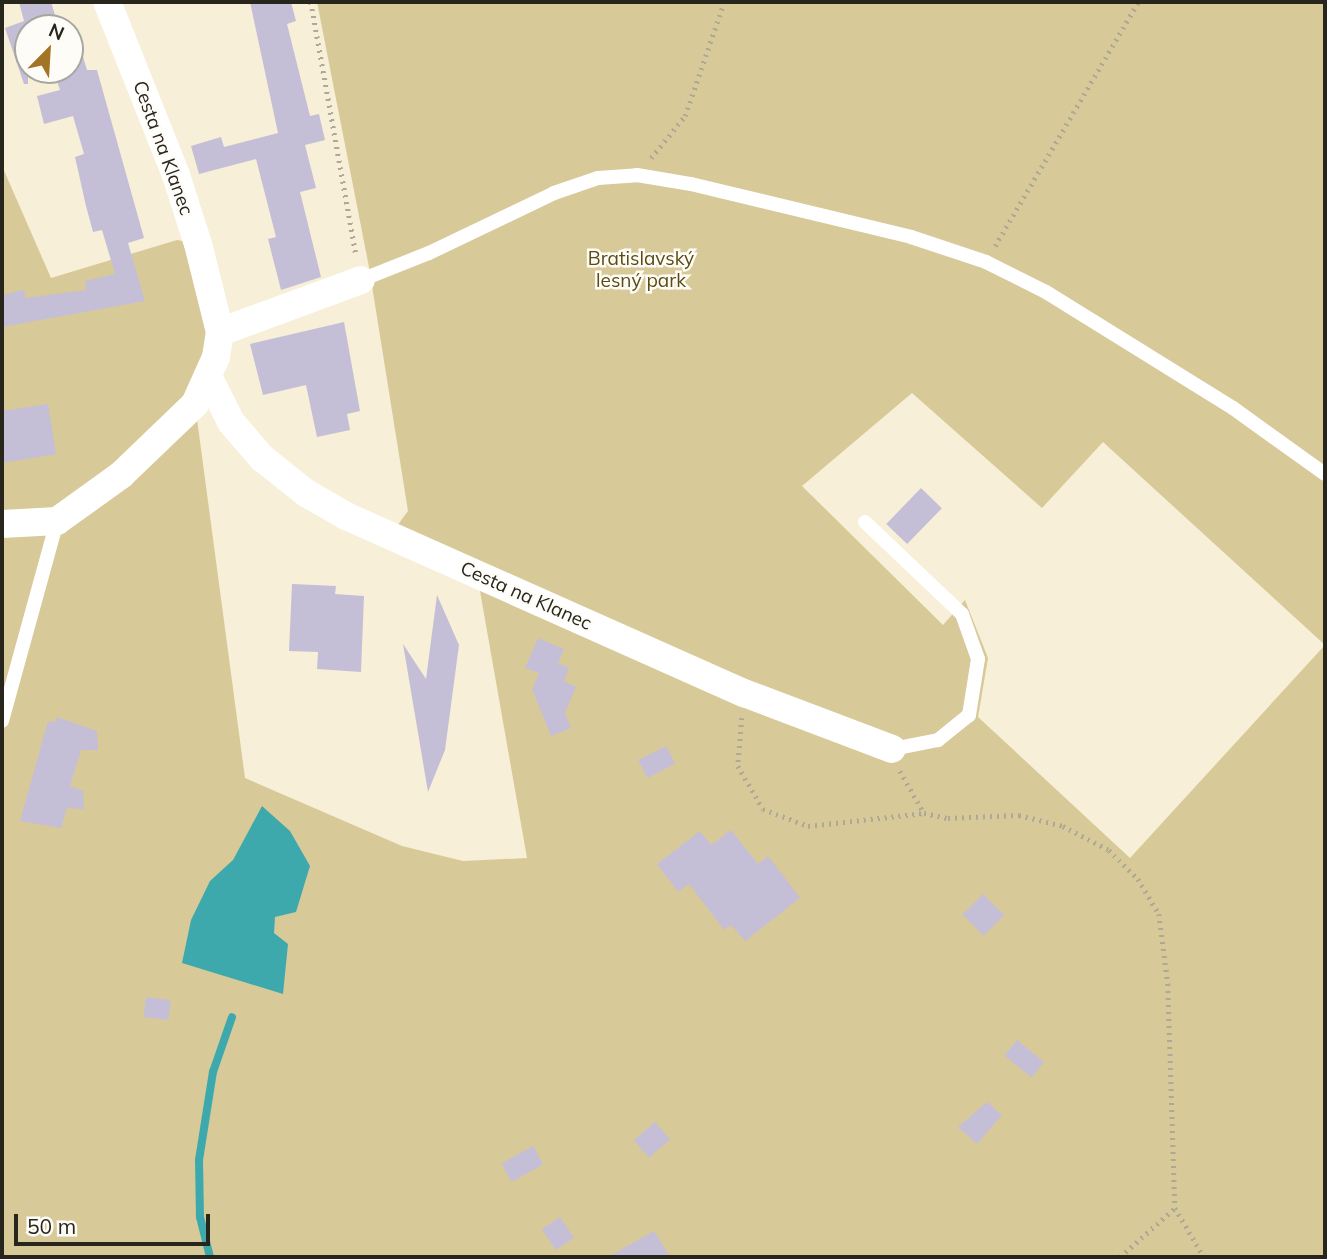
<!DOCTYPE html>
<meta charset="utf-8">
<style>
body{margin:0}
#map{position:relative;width:1327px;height:1259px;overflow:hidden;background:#f7efd7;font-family:Mulish,sans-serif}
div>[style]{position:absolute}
.green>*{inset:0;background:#d8c999}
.water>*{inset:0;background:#3ea9ad}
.stream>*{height:8px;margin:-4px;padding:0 4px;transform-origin:4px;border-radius:4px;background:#3ea9ad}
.building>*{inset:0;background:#c4bfd7;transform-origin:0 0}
.path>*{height:4.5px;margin-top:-2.25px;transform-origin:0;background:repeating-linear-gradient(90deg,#aea896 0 2px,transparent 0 7px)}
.lane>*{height:14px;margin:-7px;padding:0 7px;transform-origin:7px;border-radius:7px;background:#fff}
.street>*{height:28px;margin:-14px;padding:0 14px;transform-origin:14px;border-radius:14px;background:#fff}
span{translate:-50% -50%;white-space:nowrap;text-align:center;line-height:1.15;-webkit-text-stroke:5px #fefcf7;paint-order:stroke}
.street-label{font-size:19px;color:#28251d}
.park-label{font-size:19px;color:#5b4b12}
.frame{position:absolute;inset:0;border:4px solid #28251d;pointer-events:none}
.north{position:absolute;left:14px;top:14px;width:70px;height:70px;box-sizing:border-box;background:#fefcf7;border:2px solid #a8a6a0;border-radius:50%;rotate:24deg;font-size:19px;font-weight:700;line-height:28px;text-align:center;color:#28251d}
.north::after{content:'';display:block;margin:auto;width:24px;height:32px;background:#a27426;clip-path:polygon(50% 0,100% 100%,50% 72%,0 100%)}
.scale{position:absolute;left:14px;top:1214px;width:196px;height:32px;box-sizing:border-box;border:4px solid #28251d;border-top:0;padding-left:9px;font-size:21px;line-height:24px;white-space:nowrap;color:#28251d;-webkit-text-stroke:5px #fefcf7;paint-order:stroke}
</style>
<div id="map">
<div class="green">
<i style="clip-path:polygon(evenodd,317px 2px,1325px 2px,1325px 1257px,2px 1257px,2px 166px,51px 278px,177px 240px,198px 244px,220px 332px,195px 404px,245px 778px,402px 846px,463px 861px,527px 858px,477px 574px,389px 537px,408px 511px,369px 267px,317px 2px,912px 393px,1042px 508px,1103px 442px,1325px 645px,1130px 858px,978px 717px,988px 658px,965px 600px,943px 625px,802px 486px,912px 393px)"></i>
</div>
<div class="water">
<i style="clip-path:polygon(262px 806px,290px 831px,310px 866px,296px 912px,275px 917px,274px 933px,288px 944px,283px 994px,182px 963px,191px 920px,210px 881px,233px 860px)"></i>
</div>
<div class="stream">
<i style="left:210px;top:1257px;width:41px;rotate:-104deg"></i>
<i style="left:200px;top:1217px;width:57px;rotate:-91deg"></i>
<i style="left:199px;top:1160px;width:89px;rotate:-81deg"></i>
<i style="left:213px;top:1072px;width:58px;rotate:-70.9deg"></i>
</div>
<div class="building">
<i style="clip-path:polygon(19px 2px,51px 2px,59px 28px,28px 28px,28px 84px,24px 84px,5px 28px,24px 21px)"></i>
<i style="clip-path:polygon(250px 2px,291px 2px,296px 21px,287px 24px,310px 116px,319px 114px,325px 140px,305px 145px,316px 188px,300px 192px,321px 277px,281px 290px,268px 239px,276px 237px,256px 159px,199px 174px,191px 146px,221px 137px,224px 147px,278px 133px)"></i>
<i style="clip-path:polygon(70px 30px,75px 30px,87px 70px,97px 70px,144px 238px,128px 243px,145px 301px,2px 327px,2px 295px,24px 290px,26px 298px,86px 290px,85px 281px,115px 274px,102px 230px,93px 232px,86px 206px,75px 157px,84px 154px,73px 116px,44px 124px,37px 96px,60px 90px,53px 70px,70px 70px)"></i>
<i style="clip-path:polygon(344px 322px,360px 411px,347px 414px,350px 430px,317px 437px,306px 385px,263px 395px,250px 344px)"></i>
<i style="clip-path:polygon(48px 404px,56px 454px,2px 463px,2px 411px)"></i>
<i style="left:921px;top:488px;width:29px;height:50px;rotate:44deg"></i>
<i style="clip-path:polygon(292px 584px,336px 586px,335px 594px,364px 596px,361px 672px,317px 669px,318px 652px,289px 651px)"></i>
<i style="clip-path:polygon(437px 595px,459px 645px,445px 750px,428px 792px,403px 644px,426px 679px)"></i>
<i style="clip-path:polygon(538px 638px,564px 649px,558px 663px,569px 668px,564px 681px,576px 687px,565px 713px,571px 728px,551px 736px,532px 689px,539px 673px,525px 668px)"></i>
<i style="clip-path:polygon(57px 717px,97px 731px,98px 750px,81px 750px,70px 786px,83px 791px,84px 809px,67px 808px,61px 828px,20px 821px,48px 721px,55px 723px)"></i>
<i style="left:666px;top:746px;width:20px;height:31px;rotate:63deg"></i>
<i style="clip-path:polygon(731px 830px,758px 864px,768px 856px,800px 898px,745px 941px,731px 925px,724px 930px,689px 884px,678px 892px,657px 864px,700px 831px,711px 845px)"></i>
<i style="left:983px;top:894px;width:30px;height:29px;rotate:45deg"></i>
<i style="left:146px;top:997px;width:25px;height:20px;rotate:7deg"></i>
<i style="left:1017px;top:1040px;width:35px;height:20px;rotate:39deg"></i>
<i style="clip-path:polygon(987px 1102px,1002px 1115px,977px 1144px,958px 1127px)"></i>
<i style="left:655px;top:1122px;width:23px;height:28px;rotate:49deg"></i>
<i style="left:533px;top:1146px;width:21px;height:36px;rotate:61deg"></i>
<i style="left:560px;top:1217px;width:25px;height:22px;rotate:56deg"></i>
<i style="clip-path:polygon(654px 1231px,670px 1257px,608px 1257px)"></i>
</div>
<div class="path">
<i style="left:311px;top:2px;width:257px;rotate:79.9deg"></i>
<i style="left:651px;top:158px;width:54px;rotate:-51deg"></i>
<i style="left:685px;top:116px;width:120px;rotate:-71.1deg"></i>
<i style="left:995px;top:246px;width:283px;rotate:-59.6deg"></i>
<i style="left:742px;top:718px;width:48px;rotate:94.8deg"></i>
<i style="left:738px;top:766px;width:50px;rotate:59.8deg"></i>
<i style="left:763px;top:809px;width:48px;rotate:20.7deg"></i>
<i style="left:808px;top:826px;width:117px;rotate:-6.4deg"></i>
<i style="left:900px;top:771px;width:48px;rotate:60.3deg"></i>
<i style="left:924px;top:813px;width:25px;rotate:12deg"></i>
<i style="left:948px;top:818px;width:71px;rotate:-2.4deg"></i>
<i style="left:1019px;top:815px;width:45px;rotate:14deg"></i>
<i style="left:1063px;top:826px;width:52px;rotate:27.6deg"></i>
<i style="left:1109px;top:850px;width:41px;rotate:45deg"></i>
<i style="left:1138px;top:879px;width:41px;rotate:59deg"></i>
<i style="left:1159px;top:914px;width:71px;rotate:82.7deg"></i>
<i style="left:1168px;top:984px;width:224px;rotate:88.2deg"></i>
<i style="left:1175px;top:1208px;width:57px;rotate:59.4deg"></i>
<i style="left:1120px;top:1257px;width:74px;rotate:-41.7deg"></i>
</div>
<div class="lane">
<i style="left:361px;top:280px;width:73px;rotate:-21.7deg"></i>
<i style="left:429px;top:253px;width:139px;rotate:-25.6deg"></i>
<i style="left:554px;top:193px;width:46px;rotate:-18.8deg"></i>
<i style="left:598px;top:178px;width:39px;rotate:-4deg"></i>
<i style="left:637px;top:175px;width:55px;rotate:9.5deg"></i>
<i style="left:691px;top:184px;width:226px;rotate:13.5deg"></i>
<i style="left:911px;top:237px;width:79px;rotate:18.4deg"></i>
<i style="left:986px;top:262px;width:67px;rotate:26.6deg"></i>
<i style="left:1046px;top:292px;width:220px;rotate:31.8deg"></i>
<i style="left:1233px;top:408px;width:113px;rotate:35.7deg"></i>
<i style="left:865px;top:522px;width:134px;rotate:43.5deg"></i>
<i style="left:962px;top:614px;width:48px;rotate:70.4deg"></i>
<i style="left:978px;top:659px;width:57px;rotate:99.1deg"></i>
<i style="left:969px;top:715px;width:40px;rotate:141deg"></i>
<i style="left:938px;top:740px;width:47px;rotate:168.9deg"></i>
<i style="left:2px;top:721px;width:207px;rotate:-74.6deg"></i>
</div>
<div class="street">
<i style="left:220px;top:332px;width:150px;rotate:-20.2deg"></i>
<i style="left:209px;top:378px;width:49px;rotate:63.4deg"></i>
<i style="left:231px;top:422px;width:48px;rotate:49.3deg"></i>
<i style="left:262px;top:458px;width:56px;rotate:38.5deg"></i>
<i style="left:306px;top:493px;width:46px;rotate:29.9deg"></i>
<i style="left:346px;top:516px;width:436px;rotate:24deg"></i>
<i style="left:744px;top:693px;width:158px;rotate:20.7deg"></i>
<i style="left:2px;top:524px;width:55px;rotate:-3.1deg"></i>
<i style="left:57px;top:521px;width:79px;rotate:-35.7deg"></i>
<i style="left:121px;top:475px;width:103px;rotate:-43.8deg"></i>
<i style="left:195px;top:404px;width:51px;rotate:-65.9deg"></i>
<i style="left:216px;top:357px;width:25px;rotate:-81deg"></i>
<i style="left:220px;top:332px;width:91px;rotate:-104deg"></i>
<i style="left:198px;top:244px;width:72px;rotate:-107.7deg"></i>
<i style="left:176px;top:175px;width:186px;rotate:-111.7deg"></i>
</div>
<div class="street-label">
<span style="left:163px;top:148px;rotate:70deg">Cesta na Klanec</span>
<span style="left:526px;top:596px;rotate:24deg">Cesta na Klanec</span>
</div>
<div class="park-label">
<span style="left:641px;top:270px">Bratislavský<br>lesný park</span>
</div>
<div class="frame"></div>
<div class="north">N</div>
<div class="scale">50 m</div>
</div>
